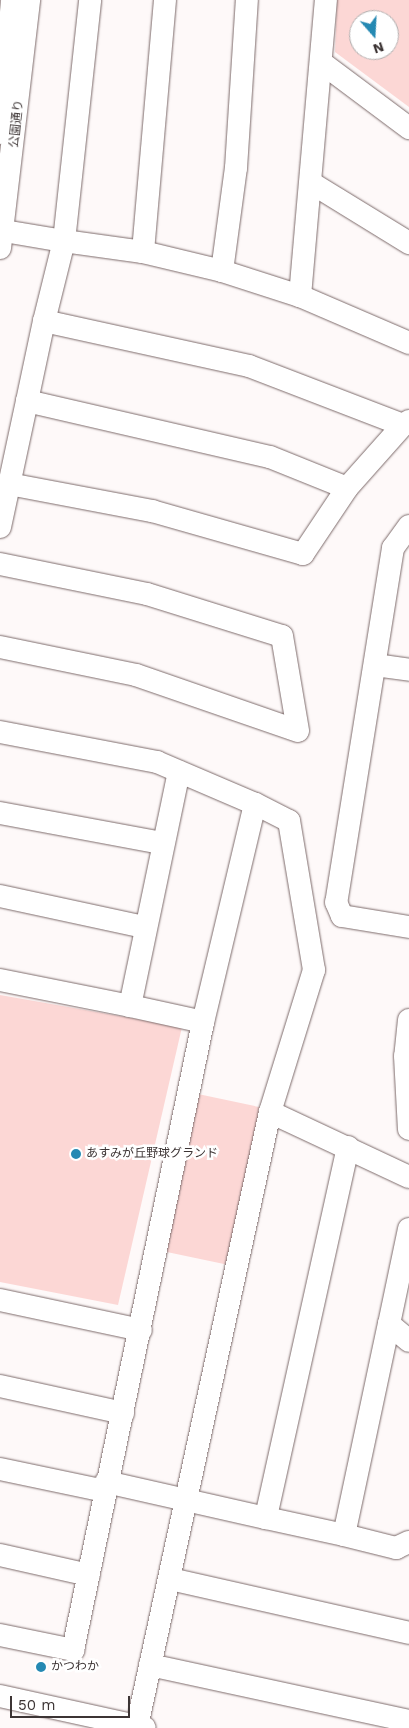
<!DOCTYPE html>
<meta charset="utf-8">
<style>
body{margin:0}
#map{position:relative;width:409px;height:1728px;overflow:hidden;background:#fef9f9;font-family:"Work Sans","Noto Sans JP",sans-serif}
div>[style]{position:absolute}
.green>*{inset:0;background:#fcd7d5;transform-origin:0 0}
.roads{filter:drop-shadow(0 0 1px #7d6b6b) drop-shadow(0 0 1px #7d6b6b)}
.minor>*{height:22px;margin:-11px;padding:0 11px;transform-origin:11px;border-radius:11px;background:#fff}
.dots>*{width:14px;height:14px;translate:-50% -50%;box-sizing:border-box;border:2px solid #fff;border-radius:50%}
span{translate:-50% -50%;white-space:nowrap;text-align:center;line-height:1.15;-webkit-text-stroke:5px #fff;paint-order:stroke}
.street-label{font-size:12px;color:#3c3434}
.poi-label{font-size:12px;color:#3c3434}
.left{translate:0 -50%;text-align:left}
.north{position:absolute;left:349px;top:10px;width:50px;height:50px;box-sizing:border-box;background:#fff;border:1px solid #b1aeae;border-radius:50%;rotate:161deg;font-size:14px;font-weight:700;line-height:20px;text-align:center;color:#3c3434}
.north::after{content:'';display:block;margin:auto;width:18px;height:22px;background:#2589b3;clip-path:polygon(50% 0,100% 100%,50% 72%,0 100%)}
.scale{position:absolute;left:10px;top:1696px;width:120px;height:22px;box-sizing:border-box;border:2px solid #3c3434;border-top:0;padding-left:6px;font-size:15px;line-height:18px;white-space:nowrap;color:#3c3434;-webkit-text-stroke:4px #fff;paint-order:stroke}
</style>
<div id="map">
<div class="green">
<i style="clip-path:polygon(evenodd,337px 0,409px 0,409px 107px,335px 52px,337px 0,359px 20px,389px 20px,389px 50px,359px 50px,359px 20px)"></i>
<i style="clip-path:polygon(0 995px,182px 1027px,118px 1305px,0 1282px)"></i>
<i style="left:198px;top:1094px;width:68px;height:161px;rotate:12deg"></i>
</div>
<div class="roads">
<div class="minor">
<i style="left:165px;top:0;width:253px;rotate:95deg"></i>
<i style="left:143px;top:252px;width:80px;rotate:-172.1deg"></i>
<i style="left:64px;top:241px;width:82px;rotate:104deg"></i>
<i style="left:44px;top:321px;width:210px;rotate:12.4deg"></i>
<i style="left:249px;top:366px;width:165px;rotate:21deg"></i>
<i style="left:403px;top:425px;width:7px;rotate:-34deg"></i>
<i style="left:322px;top:63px;width:109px;rotate:36.8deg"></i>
<i style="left:0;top:133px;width:134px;rotate:-84.8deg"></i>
<i style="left:313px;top:184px;width:113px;rotate:31.6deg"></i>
<i style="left:4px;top:231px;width:61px;rotate:9.5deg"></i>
<i style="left:64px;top:241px;width:242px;rotate:-83.8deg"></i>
<i style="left:0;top:248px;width:250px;rotate:-83.3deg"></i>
<i style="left:143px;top:252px;width:81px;rotate:13.5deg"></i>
<i style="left:222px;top:271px;width:104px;rotate:-82.3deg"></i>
<i style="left:236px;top:168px;width:168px;rotate:-86.3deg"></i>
<i style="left:222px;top:271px;width:82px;rotate:17.8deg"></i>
<i style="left:300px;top:296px;width:297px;rotate:-85deg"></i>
<i style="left:300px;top:296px;width:119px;rotate:23.3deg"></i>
<i style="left:44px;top:321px;width:82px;rotate:102deg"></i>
<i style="left:27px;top:401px;width:249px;rotate:13deg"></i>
<i style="left:270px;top:457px;width:83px;rotate:21.9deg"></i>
<i style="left:347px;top:488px;width:84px;rotate:-48.4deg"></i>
<i style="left:9px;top:484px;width:146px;rotate:10.7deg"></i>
<i style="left:152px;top:511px;width:157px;rotate:15.9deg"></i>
<i style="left:303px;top:554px;width:79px;rotate:-56.3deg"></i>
<i style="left:409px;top:526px;width:27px;rotate:126deg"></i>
<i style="left:393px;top:548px;width:359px;rotate:99.1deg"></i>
<i style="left:336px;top:902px;width:15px;rotate:67deg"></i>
<i style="left:342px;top:916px;width:68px;rotate:9.3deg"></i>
<i style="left:0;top:527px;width:129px;rotate:-77.9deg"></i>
<i style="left:0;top:564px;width:150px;rotate:11.5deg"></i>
<i style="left:147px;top:594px;width:141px;rotate:17.3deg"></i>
<i style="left:282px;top:636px;width:96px;rotate:80.4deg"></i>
<i style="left:0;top:647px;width:139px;rotate:11.6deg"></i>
<i style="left:136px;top:675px;width:171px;rotate:19.1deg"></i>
<i style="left:375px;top:665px;width:34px;rotate:8deg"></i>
<i style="left:0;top:732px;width:160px;rotate:10.8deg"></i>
<i style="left:157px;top:762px;width:107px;rotate:23.2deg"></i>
<i style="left:255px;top:804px;width:224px;rotate:103.4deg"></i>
<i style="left:203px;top:1022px;width:75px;rotate:-167.6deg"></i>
<i style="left:0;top:813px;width:165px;rotate:10.5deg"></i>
<i style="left:0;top:896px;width:146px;rotate:12.2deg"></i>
<i style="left:0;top:980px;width:133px;rotate:11.3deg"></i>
<i style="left:130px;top:1006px;width:239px;rotate:-78.2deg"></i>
<i style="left:409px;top:1020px;width:36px;rotate:96deg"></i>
<i style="left:405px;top:1056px;width:73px;rotate:86.9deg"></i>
<i style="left:270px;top:1112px;width:153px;rotate:25.1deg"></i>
<i style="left:348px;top:1147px;width:380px;rotate:102.5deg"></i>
<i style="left:266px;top:1518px;width:80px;rotate:12.3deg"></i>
<i style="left:344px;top:1535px;width:216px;rotate:-78deg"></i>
<i style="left:409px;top:1229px;width:97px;rotate:101.9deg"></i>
<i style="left:389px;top:1324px;width:26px;rotate:40deg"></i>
<i style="left:0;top:1300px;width:144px;rotate:12deg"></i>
<i style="left:0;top:1386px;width:126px;rotate:12.4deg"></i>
<i style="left:0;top:1469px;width:106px;rotate:11.9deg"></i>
<i style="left:106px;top:1482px;width:164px;rotate:12.7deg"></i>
<i style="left:344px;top:1535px;width:54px;rotate:14deg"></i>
<i style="left:396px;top:1548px;width:14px;rotate:-25deg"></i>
<i style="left:0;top:1555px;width:91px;rotate:12.7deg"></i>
<i style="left:170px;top:1579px;width:245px;rotate:12.7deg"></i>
<i style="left:0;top:1635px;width:75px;rotate:11.6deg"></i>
<i style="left:73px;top:1650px;width:641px;rotate:-78.3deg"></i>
<i style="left:150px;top:1665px;width:265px;rotate:12.2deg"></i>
<i style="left:0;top:1696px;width:148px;rotate:12.4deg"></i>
<i style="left:137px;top:1726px;width:628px;rotate:-77.78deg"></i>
<i style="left:270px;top:1112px;width:149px;rotate:-72.8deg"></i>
<i style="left:314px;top:970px;width:151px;rotate:-99.5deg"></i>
<i style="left:289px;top:821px;width:38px;rotate:-153deg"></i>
</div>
</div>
<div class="dots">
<i style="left:76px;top:1154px;background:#2589b3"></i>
<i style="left:41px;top:1667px;background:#2589b3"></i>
</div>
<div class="street-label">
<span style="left:17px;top:124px;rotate:-84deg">公園通り</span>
</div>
<div class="poi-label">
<span class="left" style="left:86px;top:1154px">あすみが丘野球グランド</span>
<span class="left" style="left:51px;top:1667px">かつわか</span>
</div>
<div class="north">N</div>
<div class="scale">50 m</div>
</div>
